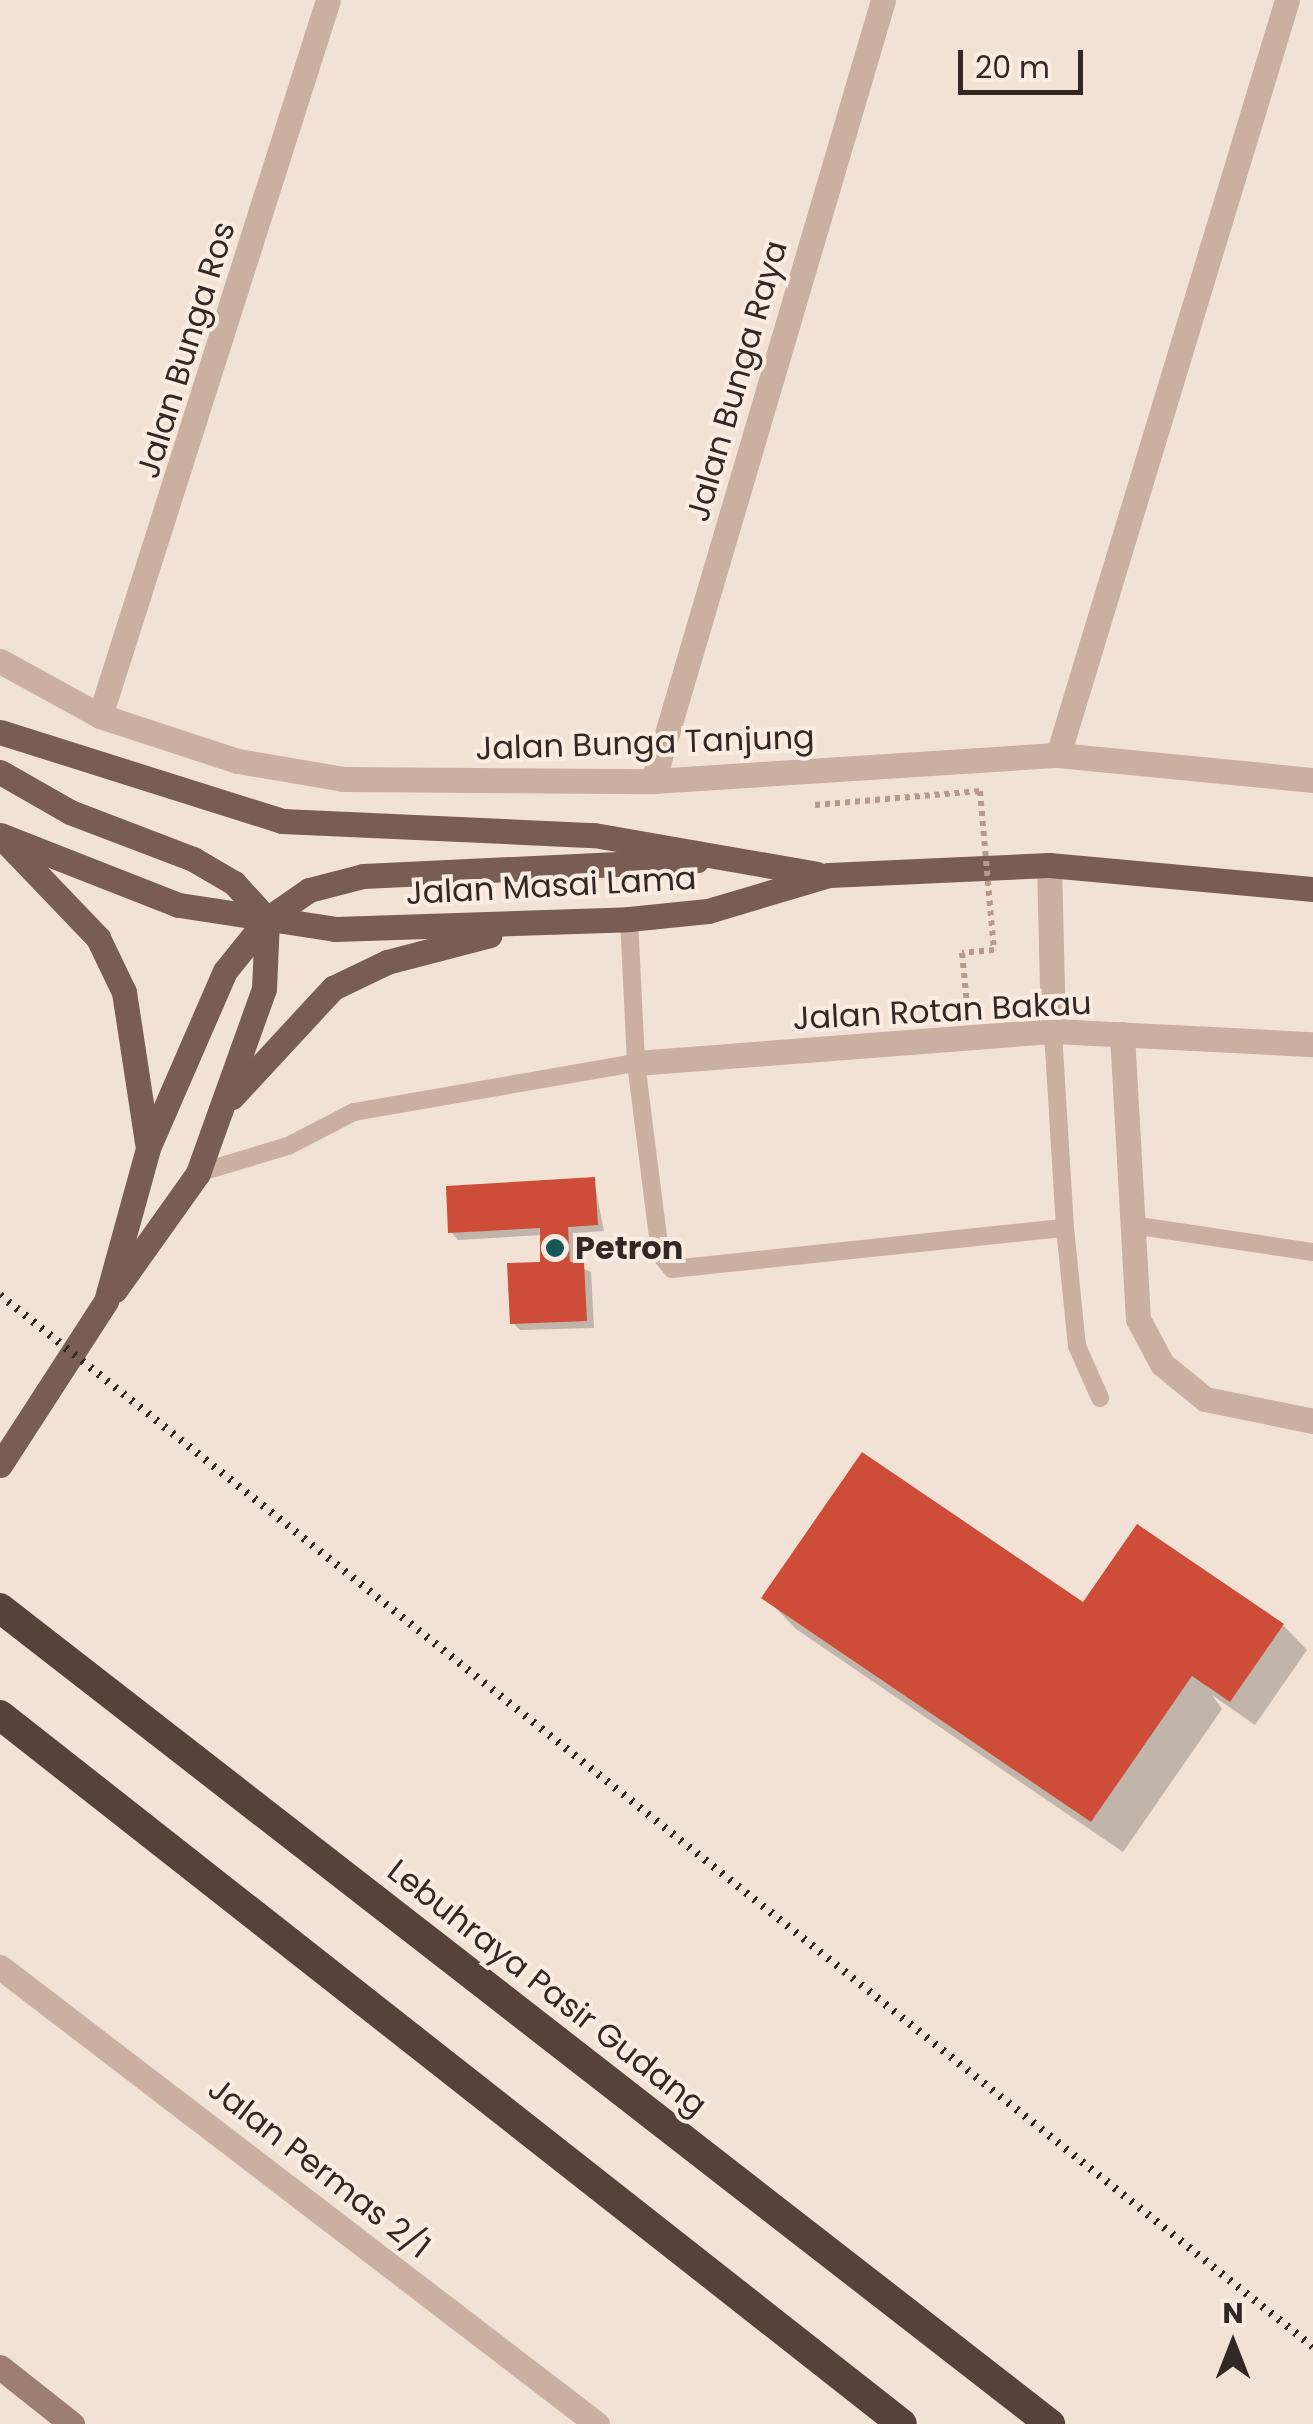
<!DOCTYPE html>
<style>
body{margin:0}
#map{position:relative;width:1313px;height:2424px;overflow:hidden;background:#f2e2d6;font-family:Poppins,sans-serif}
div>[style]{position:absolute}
.shadow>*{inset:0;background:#0003}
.building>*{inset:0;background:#ce4d38}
.lane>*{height:18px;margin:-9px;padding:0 9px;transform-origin:9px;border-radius:9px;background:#cab0a1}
.street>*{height:25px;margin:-12.5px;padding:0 12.5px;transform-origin:12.5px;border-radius:12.5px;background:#cab0a1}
.secondary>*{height:25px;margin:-12.5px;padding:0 12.5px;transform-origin:12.5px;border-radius:12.5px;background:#9e7e73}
.primary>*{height:25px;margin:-12.5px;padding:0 12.5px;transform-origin:12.5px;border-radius:12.5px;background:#775d54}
.highway>*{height:30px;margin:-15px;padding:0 15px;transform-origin:15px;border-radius:15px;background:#56413b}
.rail>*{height:8px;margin-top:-4px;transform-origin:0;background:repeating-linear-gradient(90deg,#342824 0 2.5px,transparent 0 10.5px)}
.path-bridge>*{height:6px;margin-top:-3px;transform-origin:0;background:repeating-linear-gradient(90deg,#b69a8b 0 5px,transparent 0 10px)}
.dots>*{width:28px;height:28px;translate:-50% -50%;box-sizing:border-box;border:5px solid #faece2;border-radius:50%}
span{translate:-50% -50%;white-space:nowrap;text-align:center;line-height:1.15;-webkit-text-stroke:8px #faece2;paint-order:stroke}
.street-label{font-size:32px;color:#342824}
.poi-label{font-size:32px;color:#342824;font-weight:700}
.left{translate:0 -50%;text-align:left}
.north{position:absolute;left:1183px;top:2294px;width:100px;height:100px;-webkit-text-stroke:8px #faece2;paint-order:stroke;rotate:0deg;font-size:28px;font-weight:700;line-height:40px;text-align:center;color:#342824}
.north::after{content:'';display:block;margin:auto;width:35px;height:45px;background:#342824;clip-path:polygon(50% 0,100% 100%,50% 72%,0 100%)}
.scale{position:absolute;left:958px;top:50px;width:125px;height:45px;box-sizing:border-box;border:5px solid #342824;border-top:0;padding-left:12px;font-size:30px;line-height:35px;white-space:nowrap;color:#342824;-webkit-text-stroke:8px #faece2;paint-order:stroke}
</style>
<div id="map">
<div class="shadow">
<i style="clip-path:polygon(594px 1180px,604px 1231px,575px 1233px,576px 1265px,591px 1272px,594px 1328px,520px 1330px,513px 1323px,543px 1265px,542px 1235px,458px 1240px,451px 1232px)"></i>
<i style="clip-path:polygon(765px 1597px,1084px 1605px,1283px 1625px,1307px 1650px,1255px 1725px,1212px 1695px,1222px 1709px,1123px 1852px,796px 1629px)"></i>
</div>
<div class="building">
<i style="clip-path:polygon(595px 1177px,598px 1225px,568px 1227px,570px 1262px,584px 1262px,587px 1321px,510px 1324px,507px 1263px,540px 1262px,540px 1228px,448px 1233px,446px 1186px)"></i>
<i style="clip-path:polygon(862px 1452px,1083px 1602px,1137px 1524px,1284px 1624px,1230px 1702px,1192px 1676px,1091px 1822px,761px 1598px)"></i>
</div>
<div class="lane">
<i style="left:629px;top:919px;width:144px;rotate:87.2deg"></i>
<i style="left:636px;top:1063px;width:193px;rotate:82.8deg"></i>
<i style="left:660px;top:1254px;width:19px;rotate:51deg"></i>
<i style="left:672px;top:1269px;width:395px;rotate:-6deg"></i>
<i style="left:1065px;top:1228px;width:197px;rotate:-93.5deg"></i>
<i style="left:198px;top:1173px;width:94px;rotate:-16.7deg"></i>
<i style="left:288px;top:1146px;width:74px;rotate:-27.3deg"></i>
<i style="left:354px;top:1112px;width:286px;rotate:-9.9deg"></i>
<i style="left:1132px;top:1225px;width:183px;rotate:8.5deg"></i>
<i style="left:1065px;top:1228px;width:119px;rotate:84.2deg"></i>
<i style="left:1077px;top:1346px;width:57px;rotate:66.1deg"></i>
</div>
<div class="street">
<i style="left:0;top:661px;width:114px;rotate:28.8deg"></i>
<i style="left:100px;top:716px;width:145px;rotate:18.1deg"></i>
<i style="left:238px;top:761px;width:107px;rotate:9.7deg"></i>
<i style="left:343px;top:779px;width:310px;rotate:0.4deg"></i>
<i style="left:653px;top:781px;width:406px;rotate:-3.7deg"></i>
<i style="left:1058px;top:755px;width:256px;rotate:5.6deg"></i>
<i style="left:100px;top:716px;width:751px;rotate:-72.34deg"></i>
<i style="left:1058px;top:755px;width:789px;rotate:-73.13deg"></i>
<i style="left:653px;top:781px;width:814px;rotate:-73.59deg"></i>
<i style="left:1049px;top:865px;width:166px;rotate:88.6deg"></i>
<i style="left:1122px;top:1034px;width:285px;rotate:86.8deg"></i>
<i style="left:1138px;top:1319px;width:51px;rotate:61.9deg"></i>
<i style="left:1162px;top:1364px;width:55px;rotate:39.1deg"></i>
<i style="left:1205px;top:1399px;width:110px;rotate:11.5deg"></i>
<i style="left:636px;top:1063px;width:418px;rotate:-4.4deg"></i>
<i style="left:1053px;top:1031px;width:260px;rotate:2.9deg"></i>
<i style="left:0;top:1967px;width:752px;rotate:37.43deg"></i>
</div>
<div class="secondary">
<i style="left:0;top:2367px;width:92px;rotate:38.4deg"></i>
</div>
<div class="primary">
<i style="left:0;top:732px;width:296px;rotate:17.5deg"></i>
<i style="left:282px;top:821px;width:312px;rotate:2.6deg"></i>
<i style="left:594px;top:835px;width:226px;rotate:9.9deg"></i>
<i style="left:0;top:772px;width:81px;rotate:29.7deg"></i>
<i style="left:70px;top:812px;width:132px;rotate:20.9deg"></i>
<i style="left:193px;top:859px;width:48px;rotate:30.3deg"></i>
<i style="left:234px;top:883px;width:49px;rotate:47.5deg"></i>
<i style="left:0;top:835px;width:192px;rotate:21.4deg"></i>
<i style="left:179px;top:905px;width:158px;rotate:8.7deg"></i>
<i style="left:335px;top:929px;width:294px;rotate:-1.9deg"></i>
<i style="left:629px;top:919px;width:79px;rotate:-5.8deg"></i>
<i style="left:708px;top:911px;width:126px;rotate:-16.6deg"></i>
<i style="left:829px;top:875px;width:220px;rotate:-2.6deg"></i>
<i style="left:1049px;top:865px;width:265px;rotate:5.2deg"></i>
<i style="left:7px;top:843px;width:132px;rotate:46.2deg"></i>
<i style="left:98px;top:938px;width:60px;rotate:64.3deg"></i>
<i style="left:124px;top:992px;width:153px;rotate:81.3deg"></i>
<i style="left:232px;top:1097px;width:149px;rotate:-47.2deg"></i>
<i style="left:333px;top:988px;width:60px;rotate:-25.7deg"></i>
<i style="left:387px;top:962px;width:106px;rotate:-14.7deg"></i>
<i style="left:115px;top:1290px;width:143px;rotate:-54.6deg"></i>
<i style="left:198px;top:1173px;width:195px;rotate:-70.3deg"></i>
<i style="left:264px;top:989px;width:70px;rotate:-87.5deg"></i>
<i style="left:0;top:1465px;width:195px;rotate:-57.1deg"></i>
<i style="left:106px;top:1301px;width:159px;rotate:-74.6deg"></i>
<i style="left:148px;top:1148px;width:193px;rotate:-66.5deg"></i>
<i style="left:225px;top:971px;width:67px;rotate:-51.1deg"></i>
<i style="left:267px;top:919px;width:51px;rotate:-34.6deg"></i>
<i style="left:309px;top:890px;width:56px;rotate:-14.5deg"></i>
<i style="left:363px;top:876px;width:334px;rotate:-2.7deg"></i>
</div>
<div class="highway">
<i style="left:0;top:1608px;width:1330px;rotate:37.85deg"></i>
<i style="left:0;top:1715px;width:1147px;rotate:38.17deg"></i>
</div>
<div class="rail">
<i style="left:0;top:1295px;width:1682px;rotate:38.7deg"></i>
</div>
<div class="path-bridge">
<i style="left:815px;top:805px;width:166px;rotate:-4.8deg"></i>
<i style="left:980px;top:791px;width:160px;rotate:85deg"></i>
<i style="left:994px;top:950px;width:32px;rotate:175deg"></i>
<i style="left:962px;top:953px;width:52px;rotate:84.5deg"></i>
</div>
<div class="dots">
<i style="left:555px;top:1248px;background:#185856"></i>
</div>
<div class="street-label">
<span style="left:186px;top:350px;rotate:-73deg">Jalan Bunga Ros</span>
<span style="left:737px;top:381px;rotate:-74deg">Jalan Bunga Raya</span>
<span style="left:645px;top:743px;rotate:-2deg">Jalan Bunga Tanjung</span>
<span style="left:551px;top:886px;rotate:-3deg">Jalan Masai Lama</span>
<span style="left:942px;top:1011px;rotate:-3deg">Jalan Rotan Bakau</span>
<span style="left:547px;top:1988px;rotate:38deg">Lebuhraya Pasir Gudang</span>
<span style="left:319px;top:2168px;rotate:38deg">Jalan Permas 2/1</span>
</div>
<div class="poi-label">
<span class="left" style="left:575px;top:1248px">Petron</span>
</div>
<div class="north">N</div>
<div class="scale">20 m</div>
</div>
